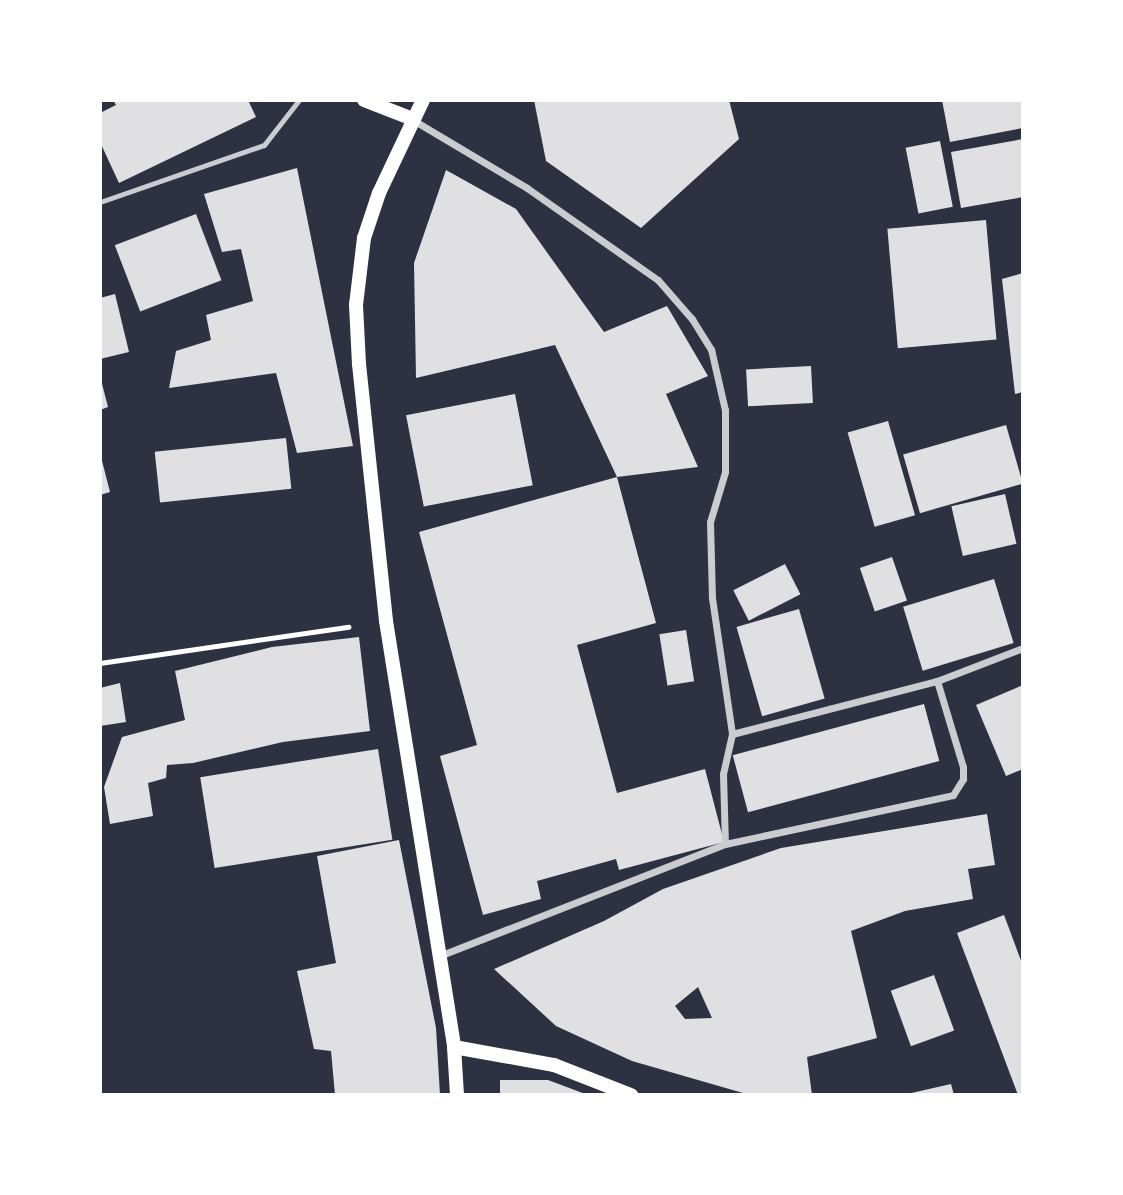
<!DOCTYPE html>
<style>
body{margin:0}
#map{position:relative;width:1123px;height:1195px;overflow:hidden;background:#2d3142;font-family:Arial,sans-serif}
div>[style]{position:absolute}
.building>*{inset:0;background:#e0e0e3;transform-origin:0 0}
.path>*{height:4.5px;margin:-2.25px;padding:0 2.25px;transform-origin:2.25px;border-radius:2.25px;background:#fff}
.service>*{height:5px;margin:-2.5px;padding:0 2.5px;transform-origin:2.5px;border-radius:2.5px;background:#caccd0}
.minor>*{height:7px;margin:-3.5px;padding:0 3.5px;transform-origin:3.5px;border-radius:3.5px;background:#caccd0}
.secondary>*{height:14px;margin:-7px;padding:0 7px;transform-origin:7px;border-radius:7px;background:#fff}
span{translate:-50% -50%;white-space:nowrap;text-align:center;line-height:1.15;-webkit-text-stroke:5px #fff;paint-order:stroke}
.frame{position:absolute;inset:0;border:102px solid #fff;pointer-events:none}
</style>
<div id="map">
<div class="building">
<i style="clip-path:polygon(113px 100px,248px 100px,256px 117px,119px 183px,100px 142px,100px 113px,116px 105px)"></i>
<i style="clip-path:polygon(534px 100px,729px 100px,739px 139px,641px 228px,546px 161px)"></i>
<i style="clip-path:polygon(942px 100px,1023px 100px,1023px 128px,950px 142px)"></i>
<i style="clip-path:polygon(1023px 139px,1023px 197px,961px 208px,951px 152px)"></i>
<i style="left:940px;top:141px;width:67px;height:35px;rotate:79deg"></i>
<i style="clip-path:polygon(297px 168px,353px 446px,297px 453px,276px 373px,169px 388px,176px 351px,211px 340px,206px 315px,253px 301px,241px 249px,222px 252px,204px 194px)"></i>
<i style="clip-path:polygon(446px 170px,516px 209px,604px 332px,667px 306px,708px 376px,666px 394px,698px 467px,617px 477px,555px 345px,416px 378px,414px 263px)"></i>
<i style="left:196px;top:214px;width:71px;height:87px;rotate:69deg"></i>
<i style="left:986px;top:220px;width:120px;height:99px;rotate:85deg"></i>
<i style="clip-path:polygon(1023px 273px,1023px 392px,1015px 394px,1002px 279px)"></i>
<i style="clip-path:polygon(115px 294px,129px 352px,100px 359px,100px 298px)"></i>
<i style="left:811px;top:366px;width:37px;height:65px;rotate:87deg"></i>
<i style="clip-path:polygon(100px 376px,108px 407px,100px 410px)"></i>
<i style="left:515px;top:394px;width:93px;height:111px;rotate:79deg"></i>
<i style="left:888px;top:421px;width:98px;height:42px;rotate:74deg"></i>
<i style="left:1006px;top:425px;width:61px;height:107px;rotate:74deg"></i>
<i style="left:286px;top:438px;width:51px;height:132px;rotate:84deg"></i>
<i style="clip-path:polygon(100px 453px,110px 492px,100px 495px)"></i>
<i style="clip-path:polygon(617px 477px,656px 623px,577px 645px,617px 793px,705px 769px,724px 842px,619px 870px,616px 859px,537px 881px,541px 899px,483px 915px,440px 756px,477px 745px,419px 532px)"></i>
<i style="left:1005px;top:494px;width:51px;height:55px;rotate:77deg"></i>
<i style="left:892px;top:557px;width:46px;height:34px;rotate:71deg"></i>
<i style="left:785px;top:564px;width:34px;height:58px;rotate:63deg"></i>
<i style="left:994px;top:579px;width:67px;height:95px;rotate:73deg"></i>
<i style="left:799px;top:609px;width:93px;height:65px;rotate:74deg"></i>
<i style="left:686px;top:630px;width:52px;height:27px;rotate:81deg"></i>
<i style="clip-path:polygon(359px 637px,370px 731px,283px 742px,193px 763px,167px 765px,166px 778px,148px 783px,153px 816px,110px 824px,104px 787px,122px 737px,185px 720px,175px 671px,272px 647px)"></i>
<i style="clip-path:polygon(120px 683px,126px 722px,100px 726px,100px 688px)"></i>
<i style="clip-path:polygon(1023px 685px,1023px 769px,1006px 776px,976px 705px)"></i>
<i style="left:924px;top:704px;width:59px;height:198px;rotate:75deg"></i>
<i style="left:378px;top:749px;width:92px;height:180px;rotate:81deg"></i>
<i style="clip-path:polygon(evenodd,987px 814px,995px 865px,968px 869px,973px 899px,905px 911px,851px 931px,877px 1038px,807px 1057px,812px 1095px,750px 1095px,632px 1061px,556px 1026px,494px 969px,604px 921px,663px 889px,781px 848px,987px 814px,698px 987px,712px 1018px,685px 1019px,675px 1006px,698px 987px)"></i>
<i style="clip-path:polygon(399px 840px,436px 1028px,440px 1095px,335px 1095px,331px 1051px,314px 1049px,297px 971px,336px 963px,317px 856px)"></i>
<i style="clip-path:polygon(1004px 915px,1023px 966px,1023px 1095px,1018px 1095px,957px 933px)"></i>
<i style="left:934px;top:975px;width:59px;height:46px;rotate:70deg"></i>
<i style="clip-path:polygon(500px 1080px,548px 1080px,588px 1095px,500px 1095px)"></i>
<i style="clip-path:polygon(951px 1084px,954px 1095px,907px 1095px,907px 1094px)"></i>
</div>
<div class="path">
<i style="left:100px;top:663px;width:251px;rotate:-8.3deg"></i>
</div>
<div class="service">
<i style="left:100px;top:202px;width:174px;rotate:-19.2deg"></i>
<i style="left:264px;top:145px;width:57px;rotate:-52.1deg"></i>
</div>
<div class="minor">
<i style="left:413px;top:120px;width:133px;rotate:30.8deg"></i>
<i style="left:527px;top:188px;width:160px;rotate:35.1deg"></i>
<i style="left:658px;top:280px;width:52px;rotate:48.9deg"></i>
<i style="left:692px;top:319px;width:36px;rotate:58deg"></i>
<i style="left:711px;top:349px;width:63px;rotate:77.1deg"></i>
<i style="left:725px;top:410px;width:62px;rotate:90deg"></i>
<i style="left:725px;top:472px;width:52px;rotate:106.7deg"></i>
<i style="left:710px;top:522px;width:76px;rotate:88.5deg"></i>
<i style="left:712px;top:598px;width:137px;rotate:81.6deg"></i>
<i style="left:732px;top:734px;width:41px;rotate:102.7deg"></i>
<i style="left:723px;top:774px;width:70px;rotate:88.4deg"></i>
<i style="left:732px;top:734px;width:212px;rotate:-14.5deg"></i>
<i style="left:937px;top:681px;width:92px;rotate:-21deg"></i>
<i style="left:439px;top:956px;width:307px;rotate:-21.4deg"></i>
<i style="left:725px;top:844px;width:233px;rotate:-12.1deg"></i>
<i style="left:953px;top:795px;width:19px;rotate:-58deg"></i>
<i style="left:963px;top:779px;width:12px;rotate:-90deg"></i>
<i style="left:963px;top:767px;width:90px;rotate:-106.8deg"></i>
</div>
<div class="secondary">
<i style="left:364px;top:100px;width:53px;rotate:21.2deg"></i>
<i style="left:423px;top:100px;width:103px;rotate:115.3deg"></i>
<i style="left:379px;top:193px;width:47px;rotate:108.4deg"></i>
<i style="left:364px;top:238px;width:67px;rotate:96.8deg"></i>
<i style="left:356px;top:305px;width:59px;rotate:87.1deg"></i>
<i style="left:359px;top:364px;width:258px;rotate:84deg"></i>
<i style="left:386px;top:621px;width:431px;rotate:80.9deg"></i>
<i style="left:454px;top:1047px;width:48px;rotate:86.4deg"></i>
<i style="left:454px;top:1047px;width:102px;rotate:10.2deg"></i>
<i style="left:554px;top:1065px;width:83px;rotate:21.3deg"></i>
</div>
<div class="frame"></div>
</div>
